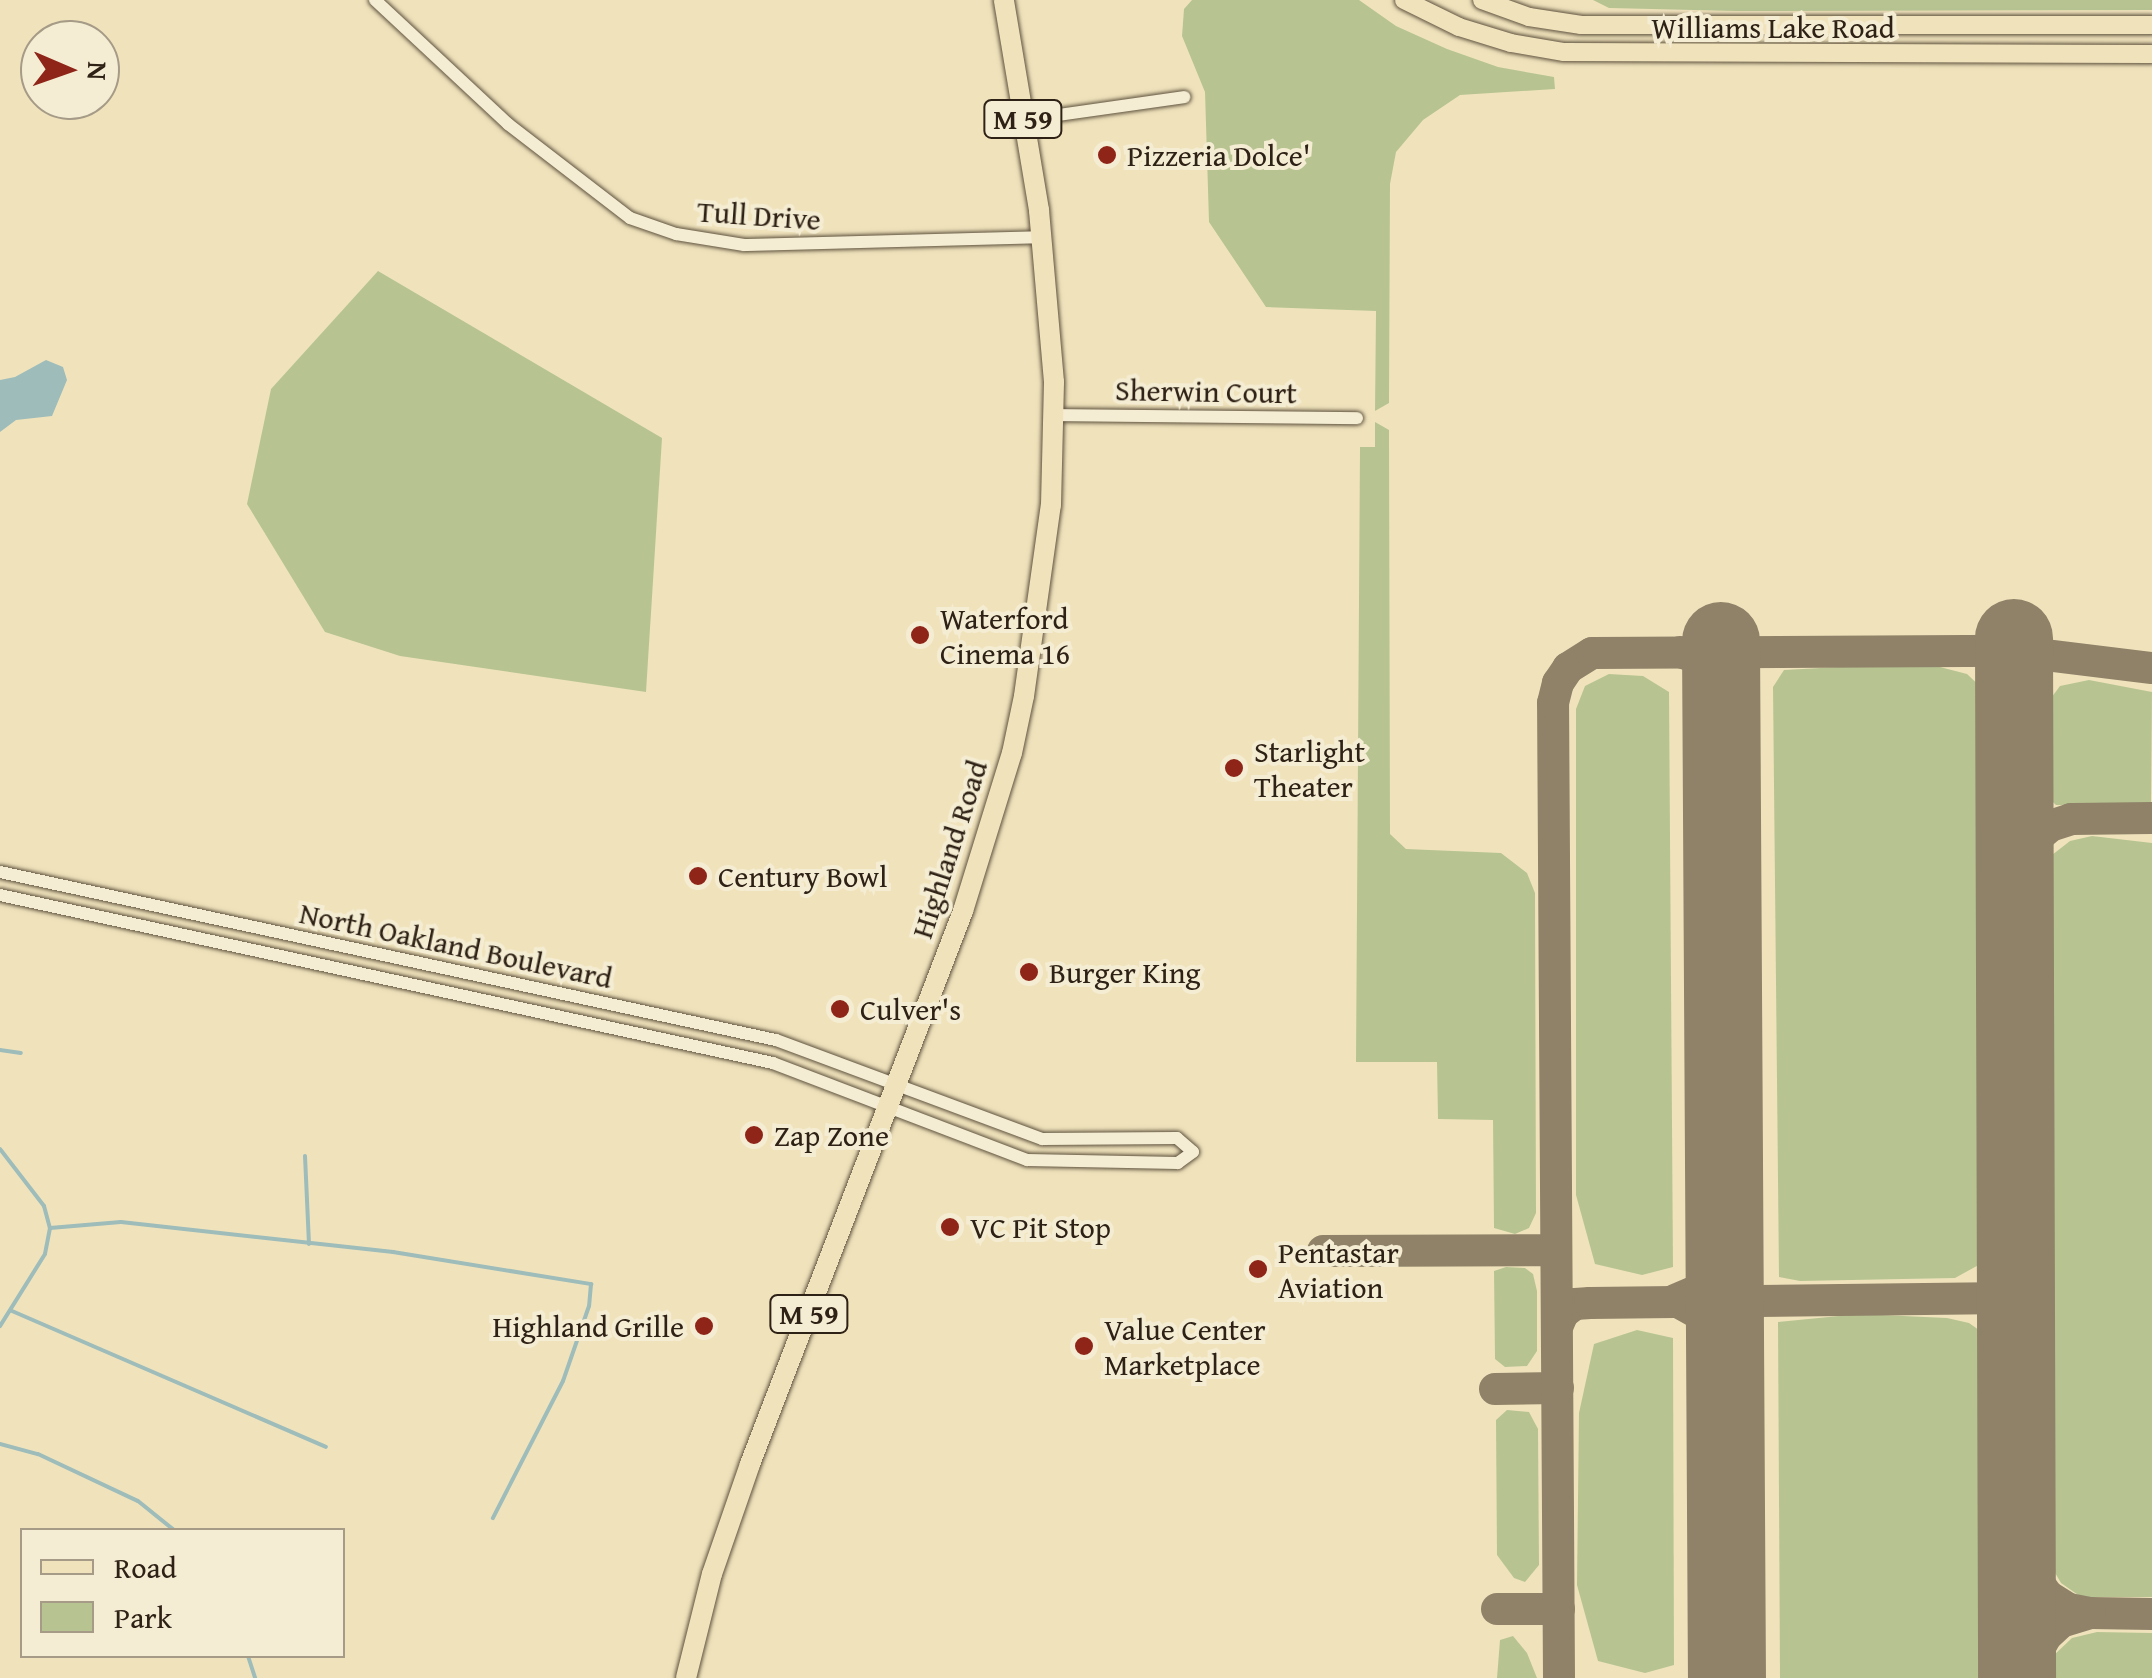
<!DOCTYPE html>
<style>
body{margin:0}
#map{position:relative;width:2152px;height:1678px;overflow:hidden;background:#f0e3bc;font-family:"Gentium Book Plus",serif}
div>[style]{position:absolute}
.green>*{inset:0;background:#b7c492}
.water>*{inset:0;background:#9ebcba}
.stream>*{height:4px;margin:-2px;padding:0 2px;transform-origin:2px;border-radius:2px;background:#9ebcba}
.taxiway>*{height:32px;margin:-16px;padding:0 16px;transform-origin:16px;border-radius:16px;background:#8f8268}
.runway>*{height:78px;margin:-39px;padding:0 39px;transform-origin:39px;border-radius:39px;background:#8f8268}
.roads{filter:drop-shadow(0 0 2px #5e523f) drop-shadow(0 0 2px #5e523f)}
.minor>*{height:12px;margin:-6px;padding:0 6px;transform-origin:6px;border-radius:6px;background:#f5edd3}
.major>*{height:18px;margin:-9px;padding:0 9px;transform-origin:9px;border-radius:9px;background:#f0e3bc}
.highway>*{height:20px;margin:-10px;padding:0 10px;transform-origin:10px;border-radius:10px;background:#f0e3bc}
.dots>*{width:28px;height:28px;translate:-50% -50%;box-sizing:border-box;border:5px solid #f5edd3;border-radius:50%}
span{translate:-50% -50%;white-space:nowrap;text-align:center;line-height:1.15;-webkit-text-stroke:8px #f5edd3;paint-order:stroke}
.shield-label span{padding:2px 8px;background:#f5edd3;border:2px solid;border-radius:8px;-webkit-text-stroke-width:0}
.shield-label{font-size:28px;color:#2e2115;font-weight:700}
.street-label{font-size:30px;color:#2e2115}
.poi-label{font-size:30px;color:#2e2115}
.left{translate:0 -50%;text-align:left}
.right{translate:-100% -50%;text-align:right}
.legend{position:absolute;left:20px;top:1528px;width:325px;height:130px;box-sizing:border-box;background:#f5edd3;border:2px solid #a59b87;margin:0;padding:12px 18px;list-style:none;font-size:30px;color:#2e2115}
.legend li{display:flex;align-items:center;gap:20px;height:50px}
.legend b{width:50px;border:2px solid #a59b87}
.north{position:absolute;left:20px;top:20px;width:100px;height:100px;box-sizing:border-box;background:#f5edd3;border:2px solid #a59b87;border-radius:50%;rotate:92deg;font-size:28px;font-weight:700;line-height:40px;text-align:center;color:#2e2115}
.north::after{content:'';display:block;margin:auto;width:35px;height:45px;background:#8f2418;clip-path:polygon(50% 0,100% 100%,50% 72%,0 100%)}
</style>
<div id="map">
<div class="green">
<i style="clip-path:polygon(1192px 0,1359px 0,1396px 26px,1447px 49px,1498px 67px,1554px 77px,1555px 89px,1460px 95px,1423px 120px,1396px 152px,1390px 184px,1389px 403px,1375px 411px,1376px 311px,1266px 307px,1209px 222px,1205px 92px,1182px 36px,1184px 9px)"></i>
<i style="clip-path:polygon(1593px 0,2152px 0,2152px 10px,1736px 11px,1609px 8px)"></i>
<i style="clip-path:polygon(378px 271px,662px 438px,646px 692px,400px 656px,325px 632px,247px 504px,271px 389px)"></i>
<i style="clip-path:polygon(1375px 422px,1389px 430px,1390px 834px,1406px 849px,1501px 853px,1527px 873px,1535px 893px,1536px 1213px,1529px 1228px,1515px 1234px,1494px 1228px,1493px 1120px,1438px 1119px,1437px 1062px,1356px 1062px,1360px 447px,1375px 447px)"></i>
<i style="clip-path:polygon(1875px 665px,1940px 667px,1967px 674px,1983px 689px,1986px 699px,1992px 1245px,1984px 1262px,1955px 1278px,1800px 1281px,1779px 1277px,1773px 687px,1784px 670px)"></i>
<i style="clip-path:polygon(1609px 674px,1643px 676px,1669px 692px,1673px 1267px,1642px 1275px,1595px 1264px,1576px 1195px,1576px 709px,1585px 686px)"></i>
<i style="clip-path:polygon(2089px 680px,2152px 692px,2151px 806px,2056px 805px,2042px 792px,2040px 713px,2060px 686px)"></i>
<i style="clip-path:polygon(2092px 836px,2152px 843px,2152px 1597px,2081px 1597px,2061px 1583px,2047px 1559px,2041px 886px,2052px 855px,2070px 841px)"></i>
<i style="clip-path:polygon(1506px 1267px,1525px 1268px,1533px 1274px,1537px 1291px,1537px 1351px,1527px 1366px,1505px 1367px,1495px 1359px,1494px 1271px)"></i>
<i style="clip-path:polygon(1859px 1314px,1947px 1318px,1969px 1323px,1986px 1335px,1990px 1350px,1990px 1678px,1780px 1678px,1778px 1322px)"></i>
<i style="clip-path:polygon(1637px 1330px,1673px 1338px,1674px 1665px,1645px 1673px,1598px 1661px,1577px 1585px,1579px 1413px,1594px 1344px)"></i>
<i style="clip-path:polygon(1507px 1410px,1529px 1412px,1538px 1429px,1539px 1565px,1525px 1582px,1514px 1578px,1497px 1555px,1496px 1420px)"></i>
<i style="clip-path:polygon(2097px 1632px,2152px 1633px,2152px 1678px,2046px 1678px,2053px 1656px,2072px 1638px)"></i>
<i style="clip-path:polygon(1513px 1636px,1527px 1653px,1537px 1678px,1497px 1678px,1500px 1640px)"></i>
</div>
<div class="water">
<i style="clip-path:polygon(46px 360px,63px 367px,67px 380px,52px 416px,16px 420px,0 432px,0 380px,15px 377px)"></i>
</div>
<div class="stream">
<i style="left:0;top:1050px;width:21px;rotate:8deg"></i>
<i style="left:0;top:1149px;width:72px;rotate:52.3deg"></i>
<i style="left:44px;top:1206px;width:23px;rotate:75deg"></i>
<i style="left:50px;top:1228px;width:26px;rotate:101deg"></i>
<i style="left:45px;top:1254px;width:85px;rotate:122deg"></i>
<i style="left:305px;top:1156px;width:88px;rotate:87.4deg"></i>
<i style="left:50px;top:1228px;width:71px;rotate:-4.8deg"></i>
<i style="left:121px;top:1222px;width:274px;rotate:6.3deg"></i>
<i style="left:393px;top:1252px;width:201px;rotate:9.2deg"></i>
<i style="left:591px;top:1284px;width:22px;rotate:95deg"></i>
<i style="left:589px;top:1306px;width:79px;rotate:109.1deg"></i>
<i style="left:563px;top:1381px;width:154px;rotate:117.1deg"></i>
<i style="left:12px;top:1311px;width:342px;rotate:23.4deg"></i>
<i style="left:0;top:1444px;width:39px;rotate:15deg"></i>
<i style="left:38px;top:1454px;width:110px;rotate:25.2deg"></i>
<i style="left:138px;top:1501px;width:46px;rotate:38.9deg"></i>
<i style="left:248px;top:1656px;width:23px;rotate:72deg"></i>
</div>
<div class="taxiway">
<i style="left:1680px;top:652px;width:20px;rotate:18deg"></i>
<i style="left:1699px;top:658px;width:41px;rotate:57.8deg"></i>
<i style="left:2014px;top:880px;width:43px;rotate:-64deg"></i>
<i style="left:2033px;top:841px;width:23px;rotate:-41deg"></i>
<i style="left:2050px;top:826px;width:22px;rotate:-18deg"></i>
<i style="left:2071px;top:819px;width:81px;rotate:-0.7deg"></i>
<i style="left:1323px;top:1251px;width:233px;rotate:-0.2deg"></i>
<i style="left:1987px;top:1298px;width:17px;rotate:-25deg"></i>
<i style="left:2002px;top:1291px;width:23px;rotate:-52deg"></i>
<i style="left:1675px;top:1300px;width:28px;rotate:-23deg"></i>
<i style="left:1701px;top:1289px;width:26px;rotate:-51deg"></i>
<i style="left:1717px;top:1269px;width:21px;rotate:-71deg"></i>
<i style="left:1678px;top:1302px;width:33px;rotate:29deg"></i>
<i style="left:1707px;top:1318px;width:38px;rotate:62deg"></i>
<i style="left:1557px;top:1327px;width:15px;rotate:-67deg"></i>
<i style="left:1563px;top:1313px;width:15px;rotate:-37deg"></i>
<i style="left:1575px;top:1304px;width:15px;rotate:-4deg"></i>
<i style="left:1590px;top:1303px;width:397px;rotate:-0.7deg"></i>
<i style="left:1987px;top:1298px;width:17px;rotate:24deg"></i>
<i style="left:2003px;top:1305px;width:24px;rotate:57deg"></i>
<i style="left:1495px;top:1389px;width:63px;rotate:-0.9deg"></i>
<i style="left:2017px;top:1530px;width:42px;rotate:73.3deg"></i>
<i style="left:2029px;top:1570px;width:32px;rotate:54deg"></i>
<i style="left:2048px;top:1596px;width:25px;rotate:32deg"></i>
<i style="left:2069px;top:1609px;width:21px;rotate:11deg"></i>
<i style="left:2090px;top:1613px;width:62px;rotate:0.9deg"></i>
<i style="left:1497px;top:1609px;width:62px"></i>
<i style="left:1559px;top:1678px;width:975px;rotate:-90.35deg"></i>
<i style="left:1553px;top:703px;width:21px;rotate:-76deg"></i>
<i style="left:1558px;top:683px;width:18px;rotate:-56deg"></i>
<i style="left:1568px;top:668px;width:28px;rotate:-32deg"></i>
<i style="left:1592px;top:653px;width:421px;rotate:-0.3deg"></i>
<i style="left:2013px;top:651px;width:140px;rotate:7deg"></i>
<i style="left:1710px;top:1678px;width:34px;rotate:-60deg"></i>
<i style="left:2023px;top:1678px;width:48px;rotate:-61.3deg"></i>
<i style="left:2046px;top:1636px;width:21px;rotate:-43deg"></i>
<i style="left:2061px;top:1622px;width:30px;rotate:-17deg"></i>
</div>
<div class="runway">
<i style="left:2014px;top:638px;width:1040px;rotate:89.83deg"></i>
<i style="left:1721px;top:641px;width:1037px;rotate:89.67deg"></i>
</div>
<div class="roads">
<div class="minor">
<i style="left:375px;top:0;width:182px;rotate:43deg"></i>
<i style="left:508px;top:124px;width:154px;rotate:37.6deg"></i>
<i style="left:630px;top:218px;width:49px;rotate:19.2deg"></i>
<i style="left:676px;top:234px;width:69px;rotate:9.2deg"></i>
<i style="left:744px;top:245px;width:298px;rotate:-1.5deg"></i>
<i style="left:1023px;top:120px;width:163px;rotate:-8.1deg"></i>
<i style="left:1054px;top:415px;width:303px;rotate:0.6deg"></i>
<i style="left:0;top:872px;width:794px;rotate:12.22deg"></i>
<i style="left:776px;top:1040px;width:284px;rotate:20.4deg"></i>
<i style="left:1042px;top:1139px;width:135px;rotate:-0.4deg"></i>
<i style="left:1177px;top:1138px;width:21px;rotate:41deg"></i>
<i style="left:1193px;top:1152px;width:19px;rotate:144deg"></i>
<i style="left:1178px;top:1163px;width:151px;rotate:-178.9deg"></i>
<i style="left:1027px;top:1160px;width:272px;rotate:-159.1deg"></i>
<i style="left:773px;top:1063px;width:791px;rotate:-167.74deg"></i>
</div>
<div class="major">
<i style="left:1404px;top:0;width:61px;rotate:26.1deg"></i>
<i style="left:1459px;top:27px;width:54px;rotate:17.1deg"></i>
<i style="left:1511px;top:43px;width:54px;rotate:9.6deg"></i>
<i style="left:1564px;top:52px;width:588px;rotate:0.19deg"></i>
<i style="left:1482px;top:0;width:50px;rotate:19.9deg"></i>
<i style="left:1529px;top:17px;width:53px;rotate:8.7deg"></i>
<i style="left:1581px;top:25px;width:571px"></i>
</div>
<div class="highway">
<i style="left:686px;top:1678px;width:107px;rotate:-76deg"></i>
<i style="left:712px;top:1574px;width:116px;rotate:-70.9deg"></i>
<i style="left:750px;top:1464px;width:593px;rotate:-68.93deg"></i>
<i style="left:963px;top:911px;width:165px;rotate:-72.8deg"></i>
<i style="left:1012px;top:753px;width:58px;rotate:-78.1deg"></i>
<i style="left:1024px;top:696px;width:193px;rotate:-82deg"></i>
<i style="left:1051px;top:505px;width:123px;rotate:-88.6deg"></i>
<i style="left:1054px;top:382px;width:173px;rotate:-95deg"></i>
<i style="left:1039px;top:210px;width:213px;rotate:-99.5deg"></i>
</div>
</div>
<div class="dots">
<i style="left:1107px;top:155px;background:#8f2418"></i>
<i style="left:920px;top:635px;background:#8f2418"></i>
<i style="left:1234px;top:768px;background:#8f2418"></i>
<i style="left:698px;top:876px;background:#8f2418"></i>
<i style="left:1029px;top:972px;background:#8f2418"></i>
<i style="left:840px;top:1009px;background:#8f2418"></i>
<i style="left:754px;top:1135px;background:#8f2418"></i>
<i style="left:950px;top:1227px;background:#8f2418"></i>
<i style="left:1258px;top:1269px;background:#8f2418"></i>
<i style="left:704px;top:1326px;background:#8f2418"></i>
<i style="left:1084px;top:1346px;background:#8f2418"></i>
</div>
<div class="shield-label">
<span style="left:1023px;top:119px">M 59</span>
<span style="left:809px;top:1314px">M 59</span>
</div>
<div class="street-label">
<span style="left:1773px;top:27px">Williams Lake Road</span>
<span style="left:759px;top:215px;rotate:4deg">Tull Drive</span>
<span style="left:1206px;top:391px;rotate:1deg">Sherwin Court</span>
<span style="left:949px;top:849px;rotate:-72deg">Highland Road</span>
<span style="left:456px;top:945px;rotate:12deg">North Oakland Boulevard</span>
</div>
<div class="poi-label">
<span class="left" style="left:1127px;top:155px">Pizzeria Dolce'</span>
<span class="left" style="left:940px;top:635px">Waterford<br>Cinema 16</span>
<span class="left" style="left:1254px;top:768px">Starlight<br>Theater</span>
<span class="left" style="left:718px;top:876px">Century Bowl</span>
<span class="left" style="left:1049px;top:972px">Burger King</span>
<span class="left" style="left:860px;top:1009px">Culver's</span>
<span class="left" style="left:774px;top:1135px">Zap Zone</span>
<span class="left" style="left:970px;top:1227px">VC Pit Stop</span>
<span class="left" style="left:1278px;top:1269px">Pentastar<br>Aviation</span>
<span class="right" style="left:684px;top:1326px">Highland Grille</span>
<span class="left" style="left:1104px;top:1346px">Value Center<br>Marketplace</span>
</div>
<ul class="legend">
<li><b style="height:12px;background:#f0e3bc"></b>Road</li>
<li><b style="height:28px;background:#b7c492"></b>Park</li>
</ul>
<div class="north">N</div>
</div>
